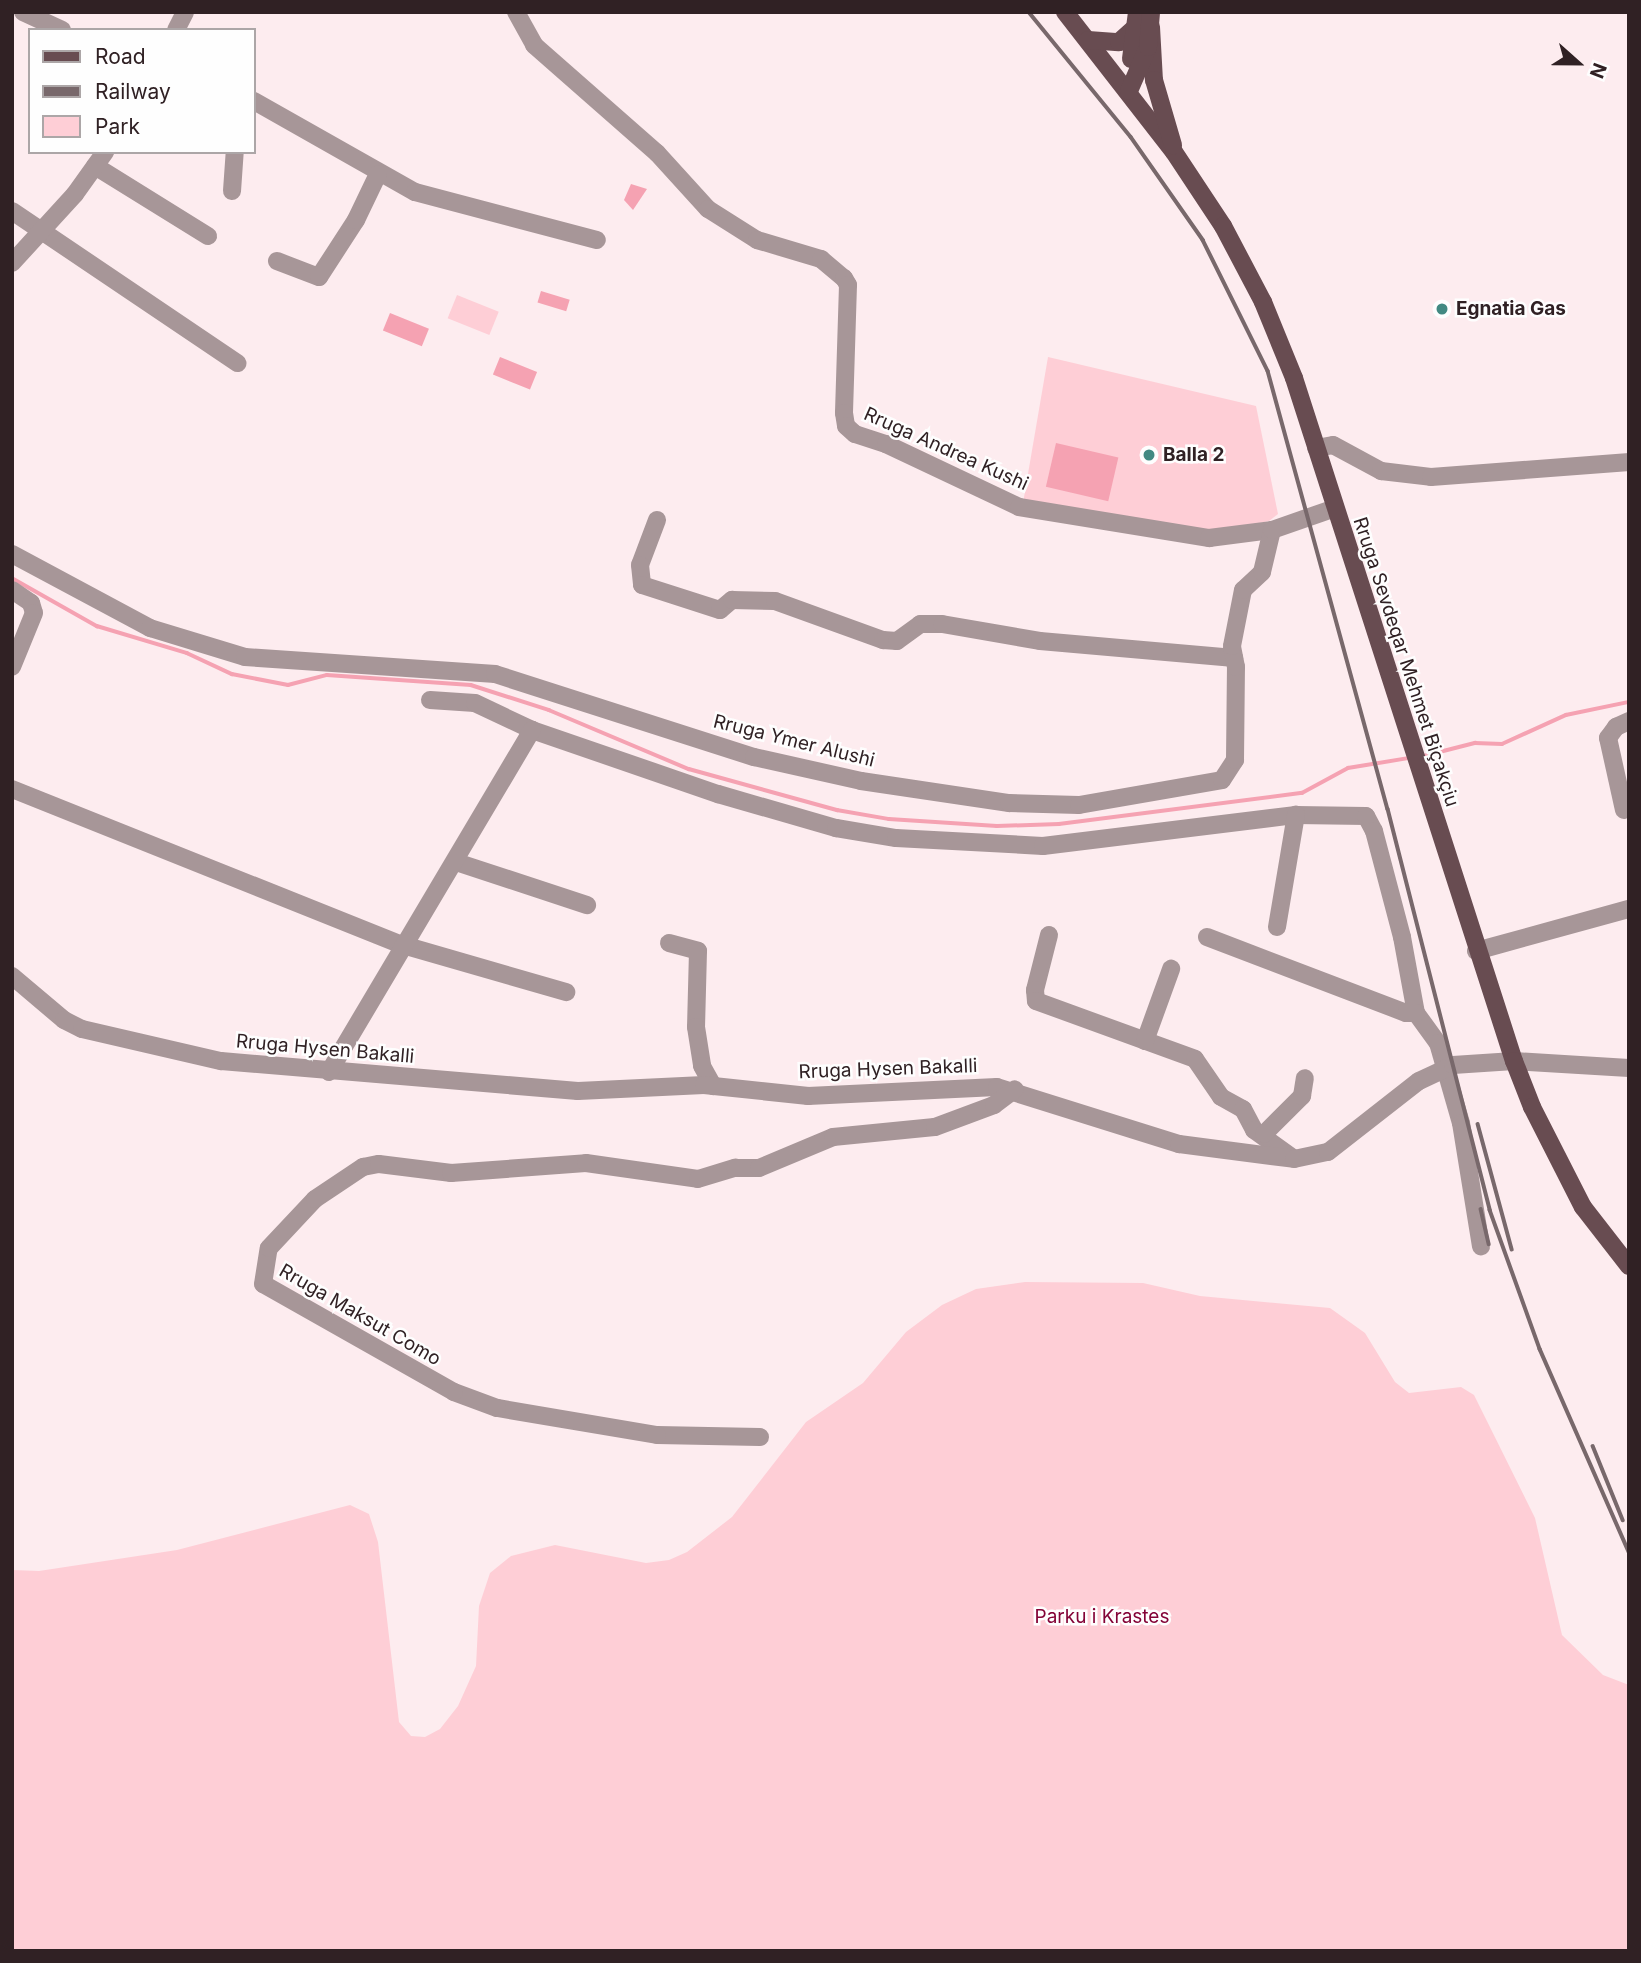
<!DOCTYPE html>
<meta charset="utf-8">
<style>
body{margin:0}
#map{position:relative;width:1641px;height:1963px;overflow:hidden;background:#fdecef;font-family:Inter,sans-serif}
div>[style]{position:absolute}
.green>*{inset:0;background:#feced6;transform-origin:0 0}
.water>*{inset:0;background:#f5a2b2;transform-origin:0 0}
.stream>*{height:3.5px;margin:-1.75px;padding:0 1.75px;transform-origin:1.75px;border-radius:1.75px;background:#f5a2b2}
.minor>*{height:18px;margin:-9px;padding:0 9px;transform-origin:9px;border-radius:9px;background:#a79698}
.major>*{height:18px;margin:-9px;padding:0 9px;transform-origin:9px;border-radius:9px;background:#684c51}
.rail>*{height:3.5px;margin:-1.75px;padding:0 1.75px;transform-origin:1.75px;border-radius:1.75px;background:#78686b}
.dots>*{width:19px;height:19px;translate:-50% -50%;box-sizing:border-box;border:4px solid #fefefe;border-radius:50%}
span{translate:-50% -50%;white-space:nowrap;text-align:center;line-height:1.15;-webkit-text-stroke:5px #fefefe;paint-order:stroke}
.poi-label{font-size:19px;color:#302124;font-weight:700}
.left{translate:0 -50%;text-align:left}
.street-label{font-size:19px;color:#302124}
.park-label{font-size:19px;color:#830337}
.frame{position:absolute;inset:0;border:14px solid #302124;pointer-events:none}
.legend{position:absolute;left:28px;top:28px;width:228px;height:126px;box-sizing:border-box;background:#fefefe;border:2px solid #aca6a7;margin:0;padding:9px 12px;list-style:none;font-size:21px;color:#302124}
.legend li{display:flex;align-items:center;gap:14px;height:35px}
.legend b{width:35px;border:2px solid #aca6a7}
.north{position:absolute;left:1543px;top:28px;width:70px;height:70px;-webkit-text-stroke:5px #fefefe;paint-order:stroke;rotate:111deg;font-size:19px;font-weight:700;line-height:28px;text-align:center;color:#302124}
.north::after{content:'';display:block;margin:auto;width:24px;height:32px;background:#302124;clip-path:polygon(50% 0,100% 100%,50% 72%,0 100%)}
</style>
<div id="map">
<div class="green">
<i style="left:457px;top:295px;width:45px;height:25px;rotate:22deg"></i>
<i style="clip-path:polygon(1048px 357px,1256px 406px,1278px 514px,1269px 521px,1211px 533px,1023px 503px)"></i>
<i style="clip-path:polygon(1025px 1282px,1143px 1283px,1200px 1296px,1330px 1308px,1365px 1333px,1395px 1382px,1409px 1393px,1461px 1387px,1474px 1395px,1535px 1518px,1562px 1635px,1603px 1675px,1629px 1685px,1629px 1951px,12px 1951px,12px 1570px,39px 1571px,177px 1550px,350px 1505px,369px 1514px,378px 1542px,399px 1722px,411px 1736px,425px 1737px,440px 1729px,458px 1706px,476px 1666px,479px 1606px,490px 1573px,511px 1556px,555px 1545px,646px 1563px,669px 1560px,687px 1552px,732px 1517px,806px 1422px,863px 1383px,906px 1332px,942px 1305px,976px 1289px)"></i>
</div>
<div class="water">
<i style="clip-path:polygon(631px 184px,647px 189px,633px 210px,624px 200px)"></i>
<i style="left:541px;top:291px;width:30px;height:12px;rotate:17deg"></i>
<i style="left:390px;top:313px;width:42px;height:19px;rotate:22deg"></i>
<i style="left:500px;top:357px;width:40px;height:19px;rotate:22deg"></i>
<i style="left:1056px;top:443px;width:64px;height:45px;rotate:13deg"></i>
</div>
<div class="stream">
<i style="left:12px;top:578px;width:98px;rotate:29.5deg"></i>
<i style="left:97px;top:626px;width:94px;rotate:16.7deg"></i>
<i style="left:187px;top:653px;width:50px;rotate:25deg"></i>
<i style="left:232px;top:674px;width:57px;rotate:11.1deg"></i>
<i style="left:288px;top:685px;width:40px;rotate:-14.4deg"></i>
<i style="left:327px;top:675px;width:144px;rotate:4deg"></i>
<i style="left:471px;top:685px;width:82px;rotate:17.8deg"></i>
<i style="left:549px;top:710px;width:152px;rotate:22.9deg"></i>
<i style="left:689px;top:769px;width:154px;rotate:15.5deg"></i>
<i style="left:837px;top:810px;width:53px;rotate:9.8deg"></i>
<i style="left:889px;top:819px;width:108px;rotate:3.7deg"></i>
<i style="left:997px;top:826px;width:62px;rotate:-1.8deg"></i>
<i style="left:1059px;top:824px;width:245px;rotate:-7.3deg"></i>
<i style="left:1302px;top:793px;width:52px;rotate:-28.5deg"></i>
<i style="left:1348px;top:768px;width:62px;rotate:-9.3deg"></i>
<i style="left:1420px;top:757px;width:57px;rotate:-14.3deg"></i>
<i style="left:1475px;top:743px;width:27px;rotate:2deg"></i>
<i style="left:1502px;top:744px;width:70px;rotate:-24.4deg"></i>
<i style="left:1566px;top:715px;width:64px;rotate:-11.7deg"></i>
</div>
<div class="minor">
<i style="left:23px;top:12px;width:43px;rotate:24.8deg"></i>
<i style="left:516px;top:12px;width:38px;rotate:61deg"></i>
<i style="left:534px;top:45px;width:164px;rotate:41.3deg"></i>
<i style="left:657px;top:153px;width:76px;rotate:47.7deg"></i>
<i style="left:708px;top:209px;width:58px;rotate:32.3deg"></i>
<i style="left:757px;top:240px;width:67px;rotate:16.5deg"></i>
<i style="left:821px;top:259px;width:30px;rotate:40deg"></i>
<i style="left:844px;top:278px;width:8px;rotate:60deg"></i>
<i style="left:848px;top:285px;width:128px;rotate:91.8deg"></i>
<i style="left:844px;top:413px;width:13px;rotate:81deg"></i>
<i style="left:846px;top:426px;width:12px;rotate:42deg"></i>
<i style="left:855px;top:434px;width:33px;rotate:18deg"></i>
<i style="left:886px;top:444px;width:147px;rotate:25.3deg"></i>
<i style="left:1019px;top:507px;width:193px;rotate:9.3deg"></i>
<i style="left:1209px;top:538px;width:64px;rotate:-7.2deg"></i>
<i style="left:176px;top:30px;width:20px;rotate:-63deg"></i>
<i style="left:254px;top:101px;width:185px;rotate:29.5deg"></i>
<i style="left:415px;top:192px;width:188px;rotate:14.8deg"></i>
<i style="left:95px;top:166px;width:133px;rotate:31.8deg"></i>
<i style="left:232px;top:191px;width:39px;rotate:-86deg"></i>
<i style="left:12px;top:211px;width:272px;rotate:34deg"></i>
<i style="left:277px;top:261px;width:45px;rotate:20.9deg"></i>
<i style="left:319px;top:277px;width:68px;rotate:-57deg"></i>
<i style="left:356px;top:220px;width:51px;rotate:-64.4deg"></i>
<i style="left:12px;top:263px;width:93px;rotate:-47.6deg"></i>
<i style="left:75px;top:194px;width:52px;rotate:-54.5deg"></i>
<i style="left:1316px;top:448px;width:17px;rotate:-10deg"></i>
<i style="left:1333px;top:445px;width:55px;rotate:28.4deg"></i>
<i style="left:1381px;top:471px;width:50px;rotate:6.8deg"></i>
<i style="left:1431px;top:477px;width:199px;rotate:-4.3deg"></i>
<i style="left:657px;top:520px;width:48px;rotate:110.7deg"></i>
<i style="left:640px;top:565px;width:20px;rotate:84deg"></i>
<i style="left:642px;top:585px;width:82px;rotate:17.8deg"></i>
<i style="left:720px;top:610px;width:16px;rotate:-40deg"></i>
<i style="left:732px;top:600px;width:43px;rotate:1.3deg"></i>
<i style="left:775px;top:601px;width:115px;rotate:19.9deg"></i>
<i style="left:883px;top:640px;width:14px;rotate:4deg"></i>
<i style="left:897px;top:641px;width:29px;rotate:-36deg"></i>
<i style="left:920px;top:624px;width:22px"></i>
<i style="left:942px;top:624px;width:99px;rotate:9.8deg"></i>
<i style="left:1040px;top:641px;width:195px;rotate:5deg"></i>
<i style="left:12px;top:554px;width:157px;rotate:28.2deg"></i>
<i style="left:150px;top:628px;width:99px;rotate:17deg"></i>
<i style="left:245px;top:657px;width:251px;rotate:3.9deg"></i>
<i style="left:495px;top:674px;width:272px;rotate:17.8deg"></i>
<i style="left:754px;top:757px;width:110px;rotate:12.6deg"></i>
<i style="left:861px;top:781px;width:150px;rotate:8.5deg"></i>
<i style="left:1009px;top:803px;width:70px;rotate:1.6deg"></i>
<i style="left:1079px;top:805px;width:145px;rotate:-9.9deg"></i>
<i style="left:1222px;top:780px;width:24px;rotate:-57deg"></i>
<i style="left:1235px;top:760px;width:93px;rotate:-89.4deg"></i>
<i style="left:1236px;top:667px;width:21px;rotate:-101deg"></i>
<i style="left:1232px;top:646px;width:57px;rotate:-78.9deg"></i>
<i style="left:1243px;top:590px;width:26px;rotate:-43deg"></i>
<i style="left:1262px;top:572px;width:43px;rotate:-76.6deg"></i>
<i style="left:1272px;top:530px;width:67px;rotate:-19.2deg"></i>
<i style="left:12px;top:590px;width:23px;rotate:34deg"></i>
<i style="left:31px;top:603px;width:10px;rotate:73deg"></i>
<i style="left:34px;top:613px;width:58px;rotate:112.2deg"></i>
<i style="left:430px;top:700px;width:45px;rotate:3.8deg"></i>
<i style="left:475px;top:703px;width:63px;rotate:25.3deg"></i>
<i style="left:532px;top:730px;width:197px;rotate:19deg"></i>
<i style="left:718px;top:794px;width:123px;rotate:16.1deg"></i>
<i style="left:836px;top:828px;width:61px;rotate:9.5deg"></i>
<i style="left:896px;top:838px;width:147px;rotate:3.1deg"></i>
<i style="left:1043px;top:846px;width:255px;rotate:-7deg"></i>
<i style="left:1296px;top:815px;width:70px;rotate:0.8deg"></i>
<i style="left:1366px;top:816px;width:17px;rotate:62deg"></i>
<i style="left:1374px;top:831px;width:110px;rotate:75.2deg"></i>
<i style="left:1402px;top:937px;width:77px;rotate:79.6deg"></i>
<i style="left:1416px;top:1013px;width:37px;rotate:54deg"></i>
<i style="left:1438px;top:1043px;width:83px;rotate:74deg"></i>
<i style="left:1461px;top:1123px;width:125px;rotate:80.8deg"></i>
<i style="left:12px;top:789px;width:421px;rotate:21.8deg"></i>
<i style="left:403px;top:945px;width:170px;rotate:16.1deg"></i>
<i style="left:1624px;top:810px;width:74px;rotate:-102.5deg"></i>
<i style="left:1608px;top:738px;width:14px;rotate:-54deg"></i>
<i style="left:1616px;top:727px;width:14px;rotate:-25deg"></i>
<i style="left:456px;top:862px;width:138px;rotate:18.2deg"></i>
<i style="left:1277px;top:927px;width:114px;rotate:-80.4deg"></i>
<i style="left:1049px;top:935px;width:57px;rotate:104.3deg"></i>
<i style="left:1035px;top:990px;width:11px;rotate:85deg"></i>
<i style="left:1036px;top:1001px;width:169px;rotate:20deg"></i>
<i style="left:1195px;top:1059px;width:46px;rotate:55.6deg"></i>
<i style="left:1221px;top:1097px;width:25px;rotate:29deg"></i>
<i style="left:1243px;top:1109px;width:24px;rotate:62deg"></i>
<i style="left:1254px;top:1130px;width:48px;rotate:35.7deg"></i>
<i style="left:1207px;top:937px;width:213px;rotate:20.9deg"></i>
<i style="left:1406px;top:1013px;width:10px"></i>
<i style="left:669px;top:943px;width:30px;rotate:15deg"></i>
<i style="left:698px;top:951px;width:76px;rotate:91.5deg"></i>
<i style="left:696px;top:1027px;width:39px;rotate:81deg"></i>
<i style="left:702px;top:1066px;width:23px;rotate:61deg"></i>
<i style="left:1476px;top:951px;width:159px;rotate:-15.4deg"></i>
<i style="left:12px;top:976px;width:68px;rotate:40.2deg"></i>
<i style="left:64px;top:1020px;width:20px;rotate:27deg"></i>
<i style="left:82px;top:1029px;width:143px;rotate:13deg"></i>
<i style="left:221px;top:1061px;width:358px;rotate:4.8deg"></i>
<i style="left:578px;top:1091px;width:126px;rotate:-2.7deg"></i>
<i style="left:704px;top:1085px;width:105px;rotate:6deg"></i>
<i style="left:808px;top:1096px;width:189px;rotate:-2.7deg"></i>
<i style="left:997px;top:1087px;width:191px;rotate:17.4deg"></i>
<i style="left:1179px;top:1144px;width:116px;rotate:7.4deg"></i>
<i style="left:1294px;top:1159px;width:35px;rotate:-12deg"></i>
<i style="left:1328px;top:1152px;width:115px;rotate:-38deg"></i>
<i style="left:1419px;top:1081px;width:38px;rotate:-25deg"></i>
<i style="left:1453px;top:1065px;width:61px;rotate:-3.8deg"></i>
<i style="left:1514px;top:1061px;width:115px;rotate:3.5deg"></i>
<i style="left:1145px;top:1041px;width:77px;rotate:-70.1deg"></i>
<i style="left:329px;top:1072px;width:398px;rotate:-59.3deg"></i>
<i style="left:1264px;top:1134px;width:54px;rotate:-45deg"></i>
<i style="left:1302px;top:1096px;width:18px;rotate:-81deg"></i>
<i style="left:760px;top:1437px;width:103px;rotate:-178.9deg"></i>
<i style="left:657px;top:1435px;width:162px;rotate:-170.4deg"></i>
<i style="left:497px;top:1408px;width:46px;rotate:-159.6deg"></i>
<i style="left:454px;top:1392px;width:219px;rotate:-150.5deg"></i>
<i style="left:263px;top:1284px;width:36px;rotate:-81deg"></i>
<i style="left:269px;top:1248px;width:67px;rotate:-46.8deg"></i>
<i style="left:315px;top:1199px;width:58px;rotate:-33.7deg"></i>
<i style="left:363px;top:1167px;width:16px;rotate:-11deg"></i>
<i style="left:379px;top:1164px;width:73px;rotate:7.1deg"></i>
<i style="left:451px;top:1173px;width:135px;rotate:-4.2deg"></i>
<i style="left:586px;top:1163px;width:113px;rotate:8.1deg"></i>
<i style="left:698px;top:1179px;width:39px;rotate:-17deg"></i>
<i style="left:735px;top:1168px;width:24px"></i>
<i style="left:759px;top:1168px;width:80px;rotate:-22.7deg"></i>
<i style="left:833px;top:1137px;width:102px;rotate:-5.6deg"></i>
<i style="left:935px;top:1127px;width:63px;rotate:-20.4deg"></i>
<i style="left:994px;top:1105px;width:26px;rotate:-37deg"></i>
</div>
<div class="major">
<i style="left:1065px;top:12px;width:177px;rotate:52.1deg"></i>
<i style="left:1174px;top:152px;width:89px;rotate:56.5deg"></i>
<i style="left:1223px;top:226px;width:86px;rotate:62.2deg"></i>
<i style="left:1263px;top:302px;width:82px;rotate:67.8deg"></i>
<i style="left:1294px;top:378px;width:718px;rotate:72.15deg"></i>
<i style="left:1514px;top:1061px;width:49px;rotate:68.6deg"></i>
<i style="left:1532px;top:1107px;width:112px;rotate:63deg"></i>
<i style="left:1583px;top:1207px;width:75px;rotate:52.1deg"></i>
<i style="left:1151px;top:27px;width:53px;rotate:86.8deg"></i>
<i style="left:1154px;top:80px;width:68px;rotate:73.7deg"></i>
<i style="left:1088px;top:40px;width:31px;rotate:4deg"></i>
<i style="left:1119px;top:42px;width:24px;rotate:-42deg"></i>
<i style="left:1131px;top:59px;width:47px;rotate:-82.7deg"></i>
<i style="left:1129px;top:91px;width:48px;rotate:-66.6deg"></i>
<i style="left:1148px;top:47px;width:35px;rotate:-85deg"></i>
</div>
<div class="rail">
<i style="left:1029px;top:12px;width:161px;rotate:50.8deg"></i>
<i style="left:1131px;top:137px;width:126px;rotate:55deg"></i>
<i style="left:1203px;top:240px;width:146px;rotate:63.6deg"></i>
<i style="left:1268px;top:371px;width:454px;rotate:74.7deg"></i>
<i style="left:1388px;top:809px;width:414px;rotate:75.7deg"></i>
<i style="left:1490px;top:1210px;width:148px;rotate:70.2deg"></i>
<i style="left:1540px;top:1349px;width:222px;rotate:66.3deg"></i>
<i style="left:1478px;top:1124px;width:130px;rotate:74.8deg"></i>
<i style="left:1481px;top:1209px;width:36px;rotate:77deg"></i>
<i style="left:1593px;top:1446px;width:80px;rotate:67.9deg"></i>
</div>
<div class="dots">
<i style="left:1442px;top:309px;background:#428982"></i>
<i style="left:1149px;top:455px;background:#428982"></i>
</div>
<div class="poi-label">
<span class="left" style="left:1456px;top:309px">Egnatia Gas</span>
<span class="left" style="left:1163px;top:455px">Balla 2</span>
</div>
<div class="street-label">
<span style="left:946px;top:449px;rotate:24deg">Rruga Andrea Kushi</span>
<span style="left:1406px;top:662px;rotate:72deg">Rruga Sevdeqar Mehmet Biçakçiu</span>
<span style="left:794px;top:741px;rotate:14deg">Rruga Ymer Alushi</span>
<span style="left:325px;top:1049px;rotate:5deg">Rruga Hysen Bakalli</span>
<span style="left:888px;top:1069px;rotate:-2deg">Rruga Hysen Bakalli</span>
<span style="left:360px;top:1315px;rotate:30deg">Rruga Maksut Como</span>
</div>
<div class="park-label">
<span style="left:1102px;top:1617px">Parku i Krastes</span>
</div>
<div class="frame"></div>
<ul class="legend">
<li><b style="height:9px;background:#684c51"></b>Road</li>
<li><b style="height:9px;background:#78686b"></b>Railway</li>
<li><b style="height:19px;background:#feced6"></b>Park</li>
</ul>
<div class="north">N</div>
</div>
